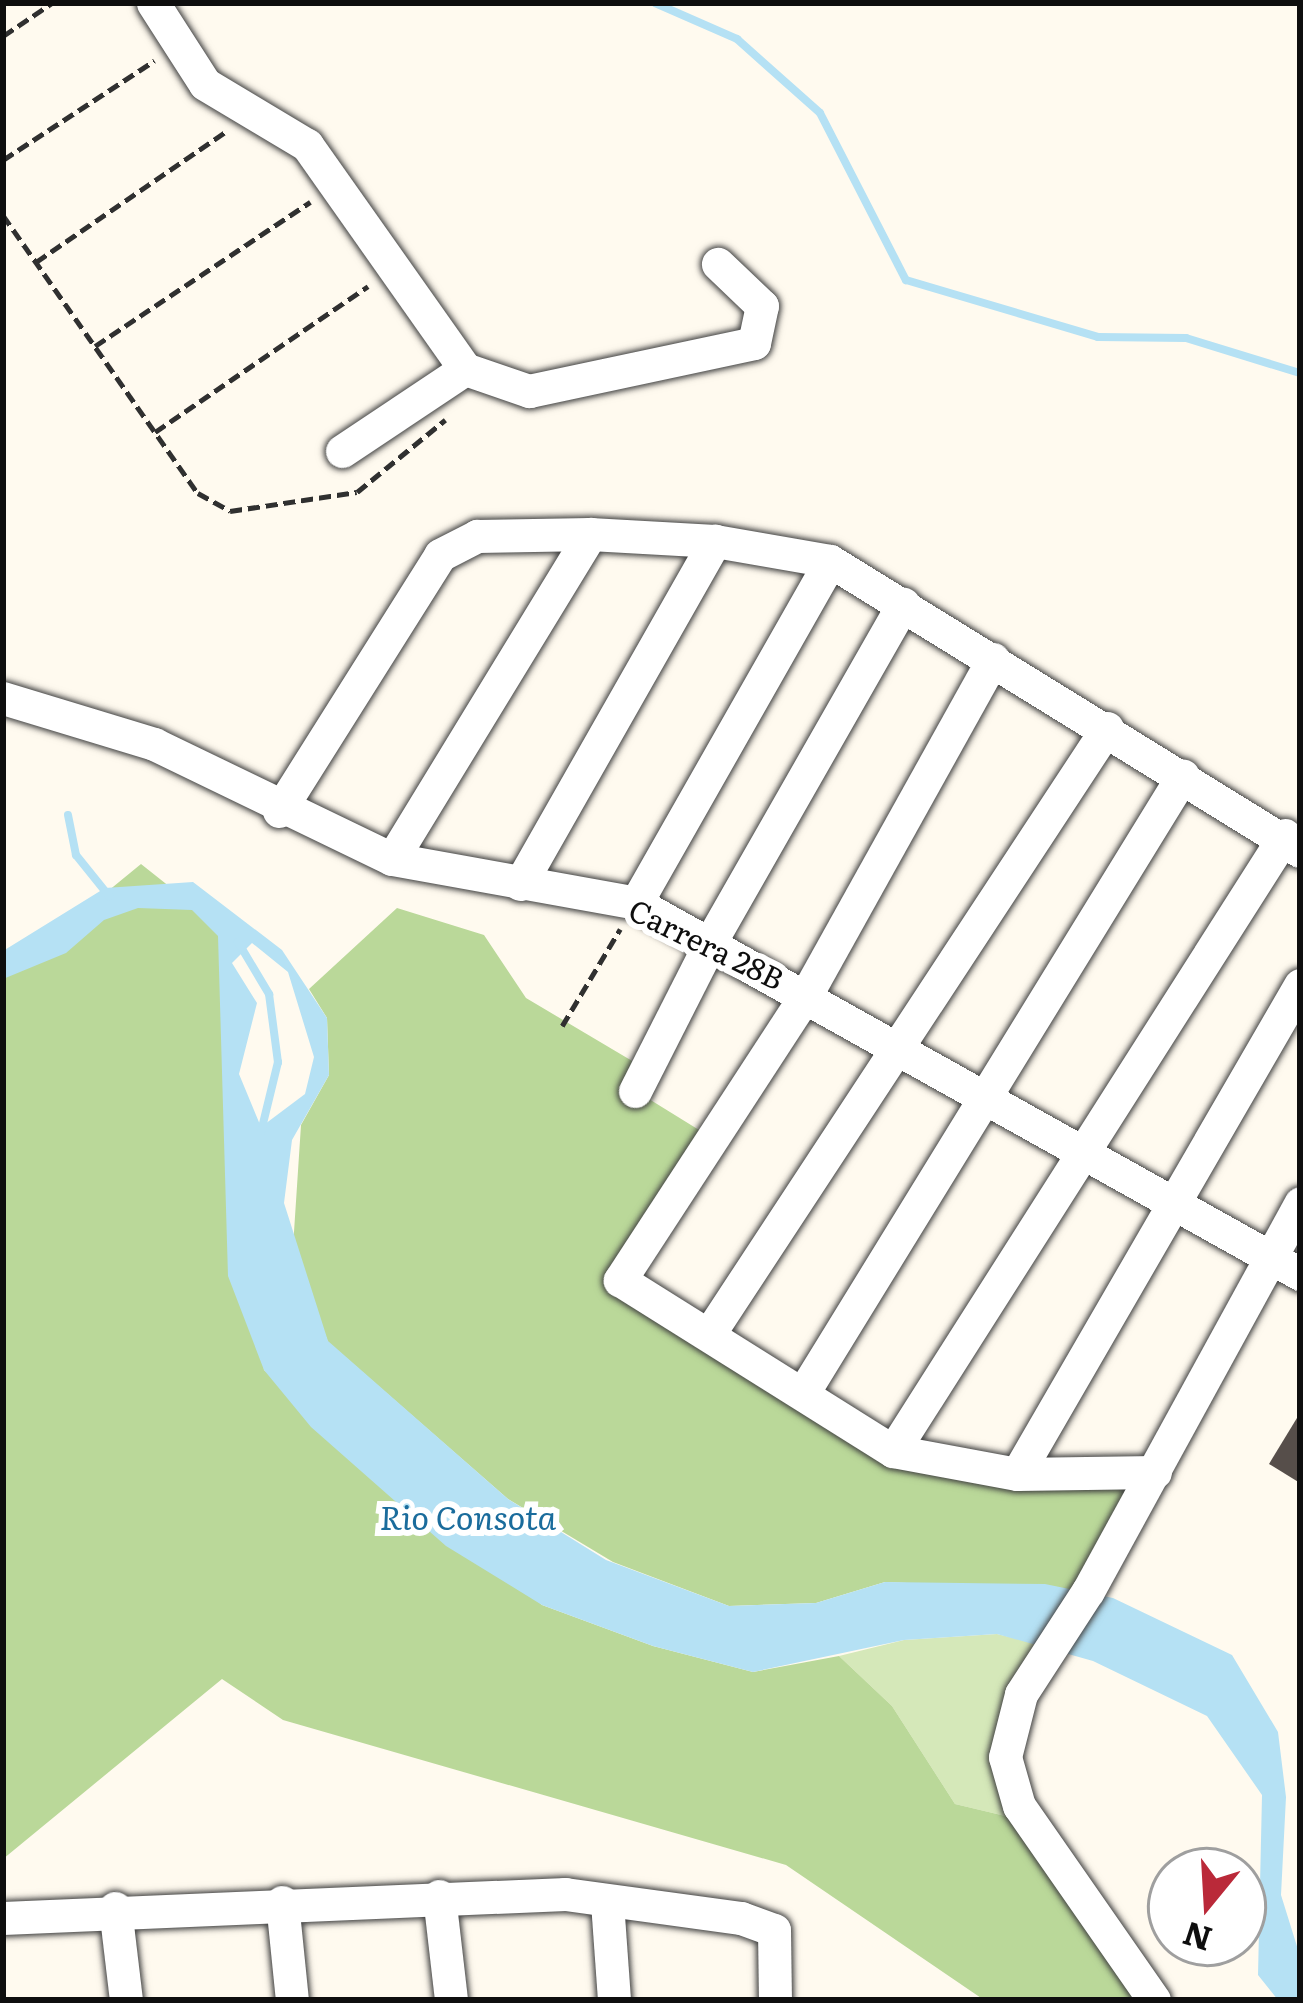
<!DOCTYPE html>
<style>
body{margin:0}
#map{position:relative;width:1303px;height:2003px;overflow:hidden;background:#fffaef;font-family:Literata,serif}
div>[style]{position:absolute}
.green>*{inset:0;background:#d5e8b9}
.forest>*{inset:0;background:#bad899}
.water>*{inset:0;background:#b5e1f4}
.stream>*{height:8px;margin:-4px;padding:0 4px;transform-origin:4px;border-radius:4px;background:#b5e1f4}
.building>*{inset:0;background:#564e4a}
.path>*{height:4.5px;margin-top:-2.25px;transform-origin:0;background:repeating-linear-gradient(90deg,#303030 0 12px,transparent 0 18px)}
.roads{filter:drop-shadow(0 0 3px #414141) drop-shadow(0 0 3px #414141)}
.minor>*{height:33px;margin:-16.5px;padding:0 16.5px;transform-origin:16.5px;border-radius:16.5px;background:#fff}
span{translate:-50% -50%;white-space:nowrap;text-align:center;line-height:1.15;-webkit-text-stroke:12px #fff;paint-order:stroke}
.street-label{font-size:30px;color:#0e0e0e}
.water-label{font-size:33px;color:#1a6c9c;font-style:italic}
.frame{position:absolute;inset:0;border:6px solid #0e0e0e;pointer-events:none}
.north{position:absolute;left:1147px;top:1847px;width:120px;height:120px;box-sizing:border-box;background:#fff;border:3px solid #9f9f9f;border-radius:50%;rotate:198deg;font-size:33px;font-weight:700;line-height:48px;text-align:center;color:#0e0e0e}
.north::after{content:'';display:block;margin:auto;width:42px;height:54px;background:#ba2939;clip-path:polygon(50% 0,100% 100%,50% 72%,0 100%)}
</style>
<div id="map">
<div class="green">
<i style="clip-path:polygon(997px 1634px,1051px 1647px,1005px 1757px,1031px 1822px,955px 1804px,892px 1706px,839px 1656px,904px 1640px)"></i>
</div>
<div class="forest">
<i style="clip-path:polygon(141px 864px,223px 929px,264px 1370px,542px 1605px,653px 1646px,753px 1672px,839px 1656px,892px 1706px,955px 1804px,1031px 1822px,1154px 2000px,984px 2000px,786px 1865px,283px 1720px,222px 1679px,3px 1859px,3px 977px)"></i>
<i style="clip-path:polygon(397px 908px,484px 935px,526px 998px,644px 1068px,636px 1091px,712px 1138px,621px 1279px,893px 1451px,1155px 1472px,1088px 1591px,885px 1582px,816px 1603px,729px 1606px,613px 1562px,508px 1499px,328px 1342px,293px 1247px,301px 1125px,329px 1075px,327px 1018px,309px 989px)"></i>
</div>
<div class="water">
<i style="clip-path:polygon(evenodd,193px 882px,282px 950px,327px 1018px,329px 1075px,292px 1140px,284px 1203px,328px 1341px,508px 1499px,606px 1560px,729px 1606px,816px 1603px,885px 1582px,1045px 1584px,1113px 1598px,1232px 1655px,1278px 1732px,1286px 1797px,1281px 1895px,1300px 1956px,1300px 2000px,1278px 2000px,1258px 1975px,1262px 1795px,1207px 1716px,1093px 1661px,997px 1634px,904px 1640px,753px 1672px,653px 1646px,542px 1605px,446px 1546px,311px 1427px,264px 1370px,228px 1276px,218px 936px,192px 910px,138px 908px,104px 920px,66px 953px,3px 979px,3px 951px,105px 888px,193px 882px,252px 943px,288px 972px,314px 1057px,305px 1094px,261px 1127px,239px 1074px,257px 1003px,232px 963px,252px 943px)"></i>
</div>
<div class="stream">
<i style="left:655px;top:3px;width:90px;rotate:23.7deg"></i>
<i style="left:737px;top:39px;width:111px;rotate:41.7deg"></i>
<i style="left:820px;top:113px;width:188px;rotate:62.8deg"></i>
<i style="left:906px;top:280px;width:200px;rotate:16.5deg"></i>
<i style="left:1098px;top:337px;width:88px;rotate:0.7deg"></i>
<i style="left:1186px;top:338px;width:119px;rotate:17.1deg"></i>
<i style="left:68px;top:815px;width:41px;rotate:78.7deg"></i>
<i style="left:76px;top:855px;width:53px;rotate:51.2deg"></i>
<i style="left:238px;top:942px;width:61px;rotate:59.2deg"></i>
<i style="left:269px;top:994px;width:69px;rotate:82.5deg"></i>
<i style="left:278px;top:1062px;width:72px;rotate:103.7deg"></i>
</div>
<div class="building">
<i style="clip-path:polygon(1300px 1413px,1300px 1483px,1269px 1464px)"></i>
</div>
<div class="path">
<i style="left:3px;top:36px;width:59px;rotate:-34deg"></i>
<i style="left:3px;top:160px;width:181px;rotate:-33.3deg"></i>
<i style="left:3px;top:215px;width:340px;rotate:55deg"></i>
<i style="left:198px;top:493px;width:37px;rotate:29deg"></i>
<i style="left:230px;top:511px;width:128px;rotate:-8.5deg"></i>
<i style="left:357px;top:492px;width:114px;rotate:-39.3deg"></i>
<i style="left:36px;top:262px;width:233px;rotate:-34.5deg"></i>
<i style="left:95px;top:346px;width:259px;rotate:-33.8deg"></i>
<i style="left:155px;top:432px;width:258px;rotate:-34.4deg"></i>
<i style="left:562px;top:1026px;width:113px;rotate:-59.1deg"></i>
</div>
<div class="roads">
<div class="minor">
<i style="left:153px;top:3px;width:96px;rotate:57.3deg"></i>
<i style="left:205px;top:84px;width:119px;rotate:30.9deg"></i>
<i style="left:307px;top:145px;width:274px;rotate:54.8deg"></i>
<i style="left:465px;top:369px;width:68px;rotate:19deg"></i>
<i style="left:529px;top:391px;width:230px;rotate:-12deg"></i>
<i style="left:754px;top:343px;width:38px;rotate:-78deg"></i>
<i style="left:762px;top:306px;width:61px;rotate:-136.3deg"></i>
<i style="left:342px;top:451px;width:148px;rotate:-33.7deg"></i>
<i style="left:993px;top:659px;width:382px;rotate:119.1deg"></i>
<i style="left:807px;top:993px;width:343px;rotate:123.1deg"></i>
<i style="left:620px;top:1280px;width:322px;rotate:32.1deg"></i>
<i style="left:893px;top:1451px;width:126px;rotate:10.5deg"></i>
<i style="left:1017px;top:1474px;width:138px;rotate:-0.8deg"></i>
<i style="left:3px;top:698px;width:158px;rotate:16.9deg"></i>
<i style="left:154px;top:744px;width:264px;rotate:25.8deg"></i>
<i style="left:392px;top:859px;width:248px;rotate:10.2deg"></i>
<i style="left:636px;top:903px;width:761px;rotate:29.19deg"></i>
<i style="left:279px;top:811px;width:302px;rotate:-57.8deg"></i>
<i style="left:440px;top:555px;width:42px;rotate:-27.2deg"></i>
<i style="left:477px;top:536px;width:113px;rotate:-1deg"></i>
<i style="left:590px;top:534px;width:125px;rotate:3.2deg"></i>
<i style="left:715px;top:541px;width:117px;rotate:9.9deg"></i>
<i style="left:830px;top:561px;width:552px;rotate:31.68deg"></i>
<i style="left:392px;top:859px;width:381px;rotate:-58.6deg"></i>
<i style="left:520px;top:884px;width:395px;rotate:-60.4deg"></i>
<i style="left:636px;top:903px;width:393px;rotate:-60.4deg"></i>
<i style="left:635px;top:1091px;width:170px;rotate:-63.1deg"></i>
<i style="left:712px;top:939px;width:386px;rotate:-60.3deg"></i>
<i style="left:709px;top:1334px;width:725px;rotate:-56.7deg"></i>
<i style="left:803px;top:1393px;width:725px;rotate:-58.41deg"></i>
<i style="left:893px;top:1451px;width:730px;rotate:-57.53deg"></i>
<i style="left:1017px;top:1474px;width:565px;rotate:-59.94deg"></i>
<i style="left:439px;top:1896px;width:105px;rotate:83.4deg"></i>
<i style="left:282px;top:1902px;width:99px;rotate:84.2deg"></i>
<i style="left:607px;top:1902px;width:98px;rotate:85.9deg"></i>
<i style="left:115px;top:1908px;width:93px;rotate:83.2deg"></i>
<i style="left:3px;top:1918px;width:563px;rotate:-2.45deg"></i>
<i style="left:565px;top:1894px;width:178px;rotate:7.8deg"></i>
<i style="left:741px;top:1918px;width:35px;rotate:20deg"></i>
<i style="left:774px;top:1930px;width:70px;rotate:89.2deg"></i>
<i style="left:1154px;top:2000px;width:236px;rotate:-124.8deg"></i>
<i style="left:1019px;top:1806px;width:51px;rotate:-105.9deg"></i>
<i style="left:1005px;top:1757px;width:65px;rotate:-75.7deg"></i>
<i style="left:1021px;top:1694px;width:123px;rotate:-57deg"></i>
<i style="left:1088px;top:1591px;width:442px;rotate:-61.3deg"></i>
</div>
</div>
<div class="street-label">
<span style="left:707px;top:943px;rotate:26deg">Carrera 28B</span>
</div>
<div class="water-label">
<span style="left:468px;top:1516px">Rio Consota</span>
</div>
<div class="frame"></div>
<div class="north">N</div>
</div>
